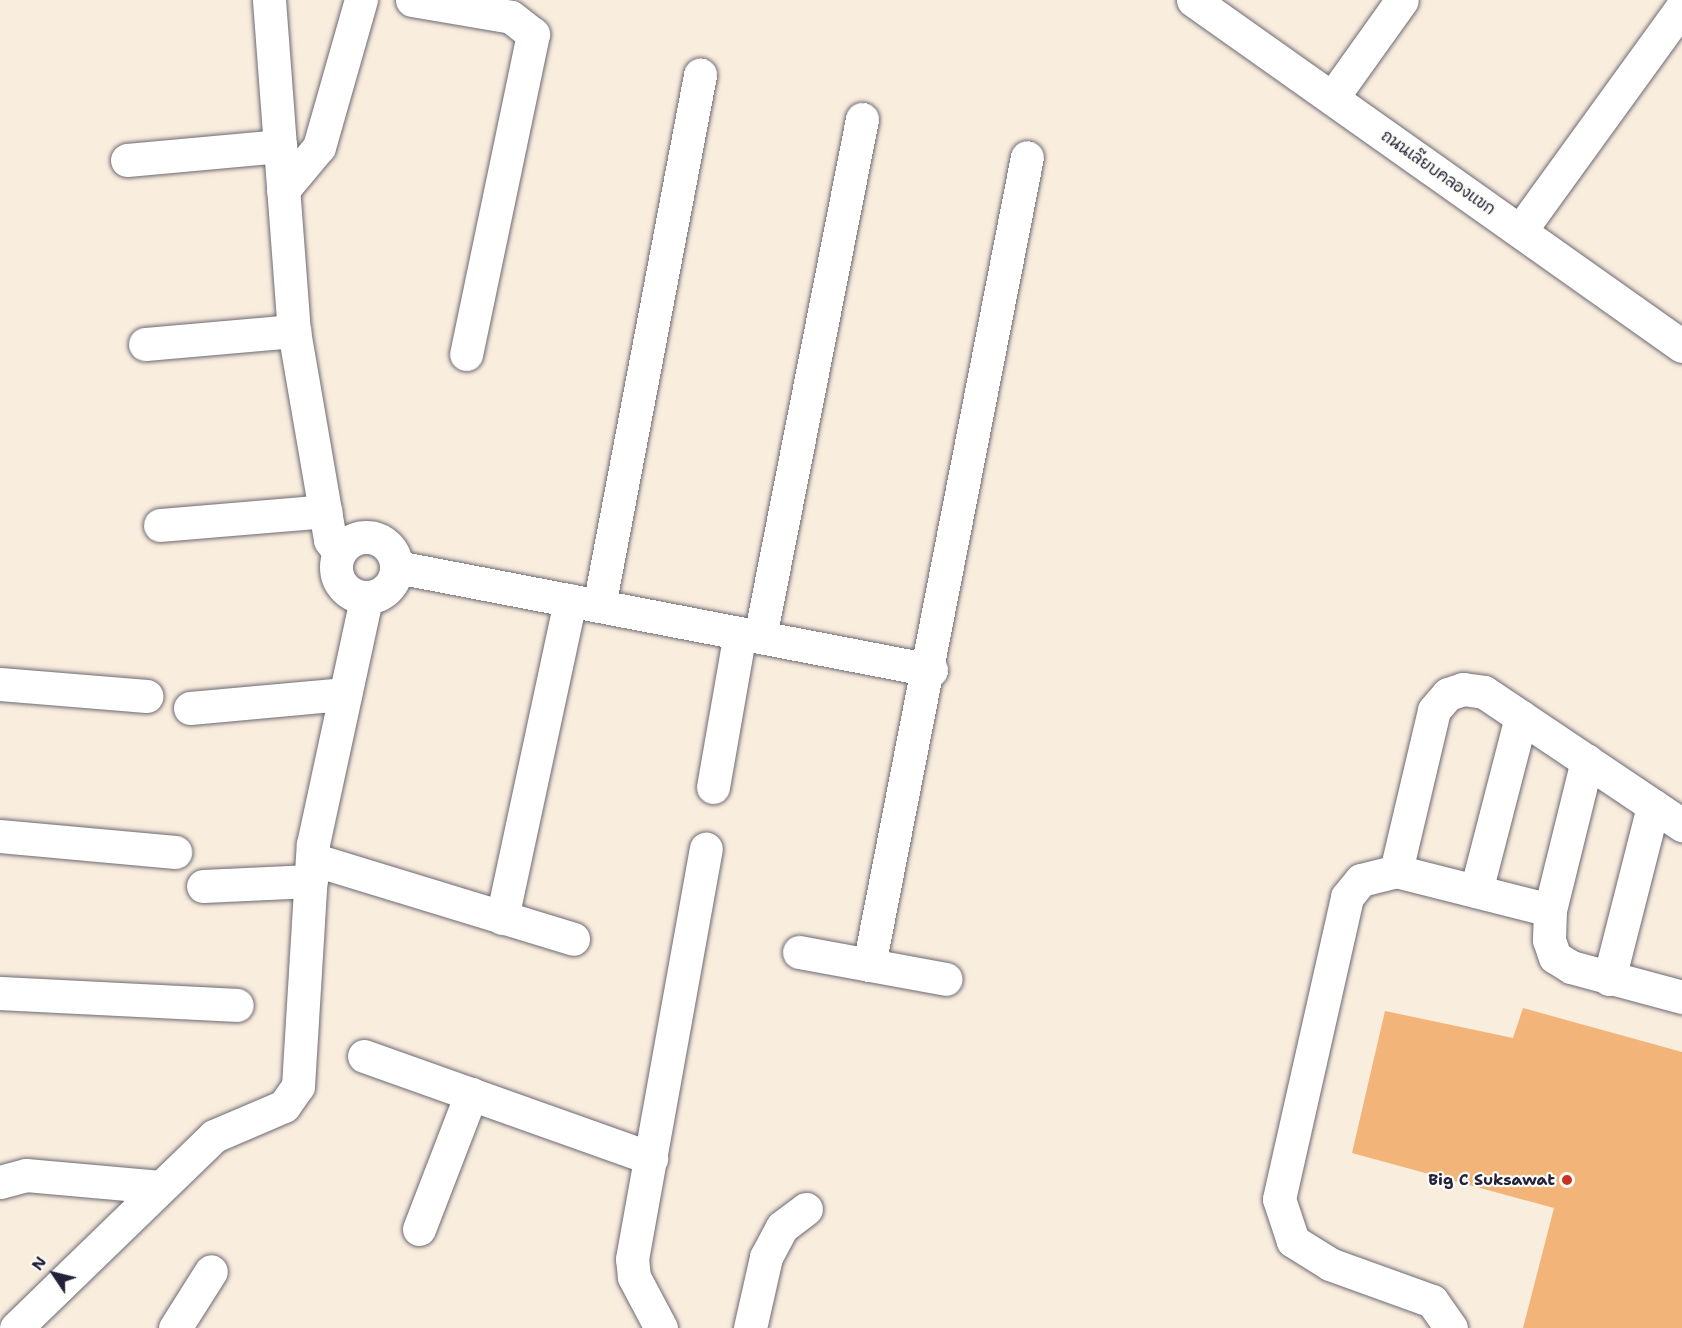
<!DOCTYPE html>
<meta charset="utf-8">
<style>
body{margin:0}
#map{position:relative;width:1682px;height:1328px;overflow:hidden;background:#f9eddd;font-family:"Shantell Sans","Playpen Sans Thai",sans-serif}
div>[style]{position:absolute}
.building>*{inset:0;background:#f3b47a}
.roads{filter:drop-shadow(0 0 2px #6d6974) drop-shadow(0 0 2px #6d6974)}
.minor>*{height:33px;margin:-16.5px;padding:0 16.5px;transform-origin:16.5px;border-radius:16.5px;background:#fff}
.minor>.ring{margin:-16.5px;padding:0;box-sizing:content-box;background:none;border:33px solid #fff;border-radius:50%}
.dots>*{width:16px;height:16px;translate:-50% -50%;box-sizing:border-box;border:3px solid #fdfcf7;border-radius:50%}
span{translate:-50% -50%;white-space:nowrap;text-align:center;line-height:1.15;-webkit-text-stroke:4.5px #fdfcf7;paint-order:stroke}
.street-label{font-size:16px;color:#22223b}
.poi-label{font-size:16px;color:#22223b;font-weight:700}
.right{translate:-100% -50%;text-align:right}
.north{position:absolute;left:24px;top:1244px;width:60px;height:60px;-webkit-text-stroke:4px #fdfcf7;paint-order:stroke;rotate:305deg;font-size:16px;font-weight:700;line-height:24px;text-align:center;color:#22223b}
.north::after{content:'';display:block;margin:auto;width:21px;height:27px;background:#22223b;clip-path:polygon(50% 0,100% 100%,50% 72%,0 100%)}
</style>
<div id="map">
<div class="building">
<i style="clip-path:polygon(1523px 1008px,1682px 1052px,1682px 1328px,1523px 1328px,1554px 1208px,1352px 1153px,1385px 1011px,1513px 1038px)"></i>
</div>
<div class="roads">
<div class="minor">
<i style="left:269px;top:0;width:332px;rotate:85.7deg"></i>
<i style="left:294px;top:331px;width:212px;rotate:80.2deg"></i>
<i style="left:330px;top:540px;width:15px;rotate:53deg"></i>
<i style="left:412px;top:0;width:100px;rotate:9.7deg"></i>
<i style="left:511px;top:17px;width:28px;rotate:38deg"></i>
<i style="left:533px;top:34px;width:327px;rotate:101.8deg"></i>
<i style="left:1193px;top:0;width:599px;rotate:35.28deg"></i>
<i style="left:1332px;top:98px;width:120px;rotate:-54.5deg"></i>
<i style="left:127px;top:160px;width:154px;rotate:-5.2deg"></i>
<i style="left:283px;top:190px;width:56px;rotate:-50.1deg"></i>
<i style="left:319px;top:147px;width:153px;rotate:-74.1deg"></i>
<i style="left:1520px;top:231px;width:276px;rotate:-54.1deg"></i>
<i style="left:145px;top:344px;width:150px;rotate:-5deg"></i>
<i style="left:160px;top:525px;width:166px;rotate:-4.8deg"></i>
<i class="ring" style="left:336px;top:537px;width:27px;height:27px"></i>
<i style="left:397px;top:567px;width:544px;rotate:10.92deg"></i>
<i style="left:599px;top:606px;width:541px;rotate:-79.23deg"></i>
<i style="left:760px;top:637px;width:528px;rotate:-78.86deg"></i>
<i style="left:0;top:684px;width:147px;rotate:4.7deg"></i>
<i style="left:190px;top:708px;width:156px;rotate:-5.2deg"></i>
<i style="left:713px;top:787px;width:156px;rotate:-80.1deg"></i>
<i style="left:0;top:836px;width:176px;rotate:5.2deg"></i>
<i style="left:312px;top:859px;width:273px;rotate:17deg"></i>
<i style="left:1396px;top:871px;width:165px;rotate:-76.7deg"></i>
<i style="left:1434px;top:710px;width:21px;rotate:-49deg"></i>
<i style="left:1448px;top:694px;width:16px;rotate:-18deg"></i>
<i style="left:1463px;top:689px;width:21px;rotate:8deg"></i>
<i style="left:1484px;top:692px;width:239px;rotate:33.9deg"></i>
<i style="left:203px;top:886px;width:108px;rotate:-2.7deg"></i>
<i style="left:1476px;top:891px;width:180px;rotate:-75.5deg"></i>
<i style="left:1550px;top:910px;width:154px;rotate:-76.1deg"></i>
<i style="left:502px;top:918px;width:325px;rotate:-77.9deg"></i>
<i style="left:799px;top:952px;width:149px;rotate:10.4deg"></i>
<i style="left:869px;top:965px;width:823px;rotate:-78.94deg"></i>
<i style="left:1609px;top:979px;width:179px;rotate:-75.7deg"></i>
<i style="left:0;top:993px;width:237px;rotate:2.9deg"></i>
<i style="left:364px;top:1056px;width:305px;rotate:19.6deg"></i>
<i style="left:0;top:1182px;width:27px;rotate:-15deg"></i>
<i style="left:26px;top:1175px;width:135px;rotate:5.1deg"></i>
<i style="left:419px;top:1229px;width:145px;rotate:-68.9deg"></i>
<i style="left:16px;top:1328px;width:276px;rotate:-44.1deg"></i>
<i style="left:214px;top:1136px;width:76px;rotate:-23.2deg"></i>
<i style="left:284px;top:1106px;width:24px;rotate:-55deg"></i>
<i style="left:298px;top:1086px;width:242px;rotate:-86.5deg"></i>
<i style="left:313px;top:844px;width:252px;rotate:-77.8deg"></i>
<i style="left:175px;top:1328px;width:67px;rotate:-57.7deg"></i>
<i style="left:661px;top:1328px;width:58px;rotate:-117.9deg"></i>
<i style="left:634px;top:1277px;width:18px;rotate:-96deg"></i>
<i style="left:632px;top:1259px;width:417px;rotate:-79.8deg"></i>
<i style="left:750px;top:1328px;width:73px;rotate:-77.3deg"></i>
<i style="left:766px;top:1257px;width:34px;rotate:-62deg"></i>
<i style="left:782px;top:1227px;width:30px;rotate:-37deg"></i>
<i style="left:1451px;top:1328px;width:33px;rotate:-125deg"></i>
<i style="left:1432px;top:1301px;width:109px;rotate:-160.1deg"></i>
<i style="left:1330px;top:1264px;width:44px;rotate:-148.1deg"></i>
<i style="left:1293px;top:1241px;width:44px;rotate:-108.4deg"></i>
<i style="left:1279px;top:1199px;width:310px;rotate:-77.3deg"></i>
<i style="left:1347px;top:897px;width:22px;rotate:-51deg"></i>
<i style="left:1361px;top:880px;width:36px;rotate:-14deg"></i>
<i style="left:1396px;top:871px;width:159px;rotate:14.2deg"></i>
<i style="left:1550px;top:910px;width:30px;rotate:92deg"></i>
<i style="left:1549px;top:940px;width:18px;rotate:71deg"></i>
<i style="left:1555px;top:957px;width:19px;rotate:32deg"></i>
<i style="left:1571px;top:967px;width:115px;rotate:15.1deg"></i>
</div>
</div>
<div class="dots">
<i style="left:1567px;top:1180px;background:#c8321e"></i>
</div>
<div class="street-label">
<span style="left:1438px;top:173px;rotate:35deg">ถนนเลียบคลองแขก</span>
</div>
<div class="poi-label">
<span class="right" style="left:1555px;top:1180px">Big C Suksawat</span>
</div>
<div class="north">N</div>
</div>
